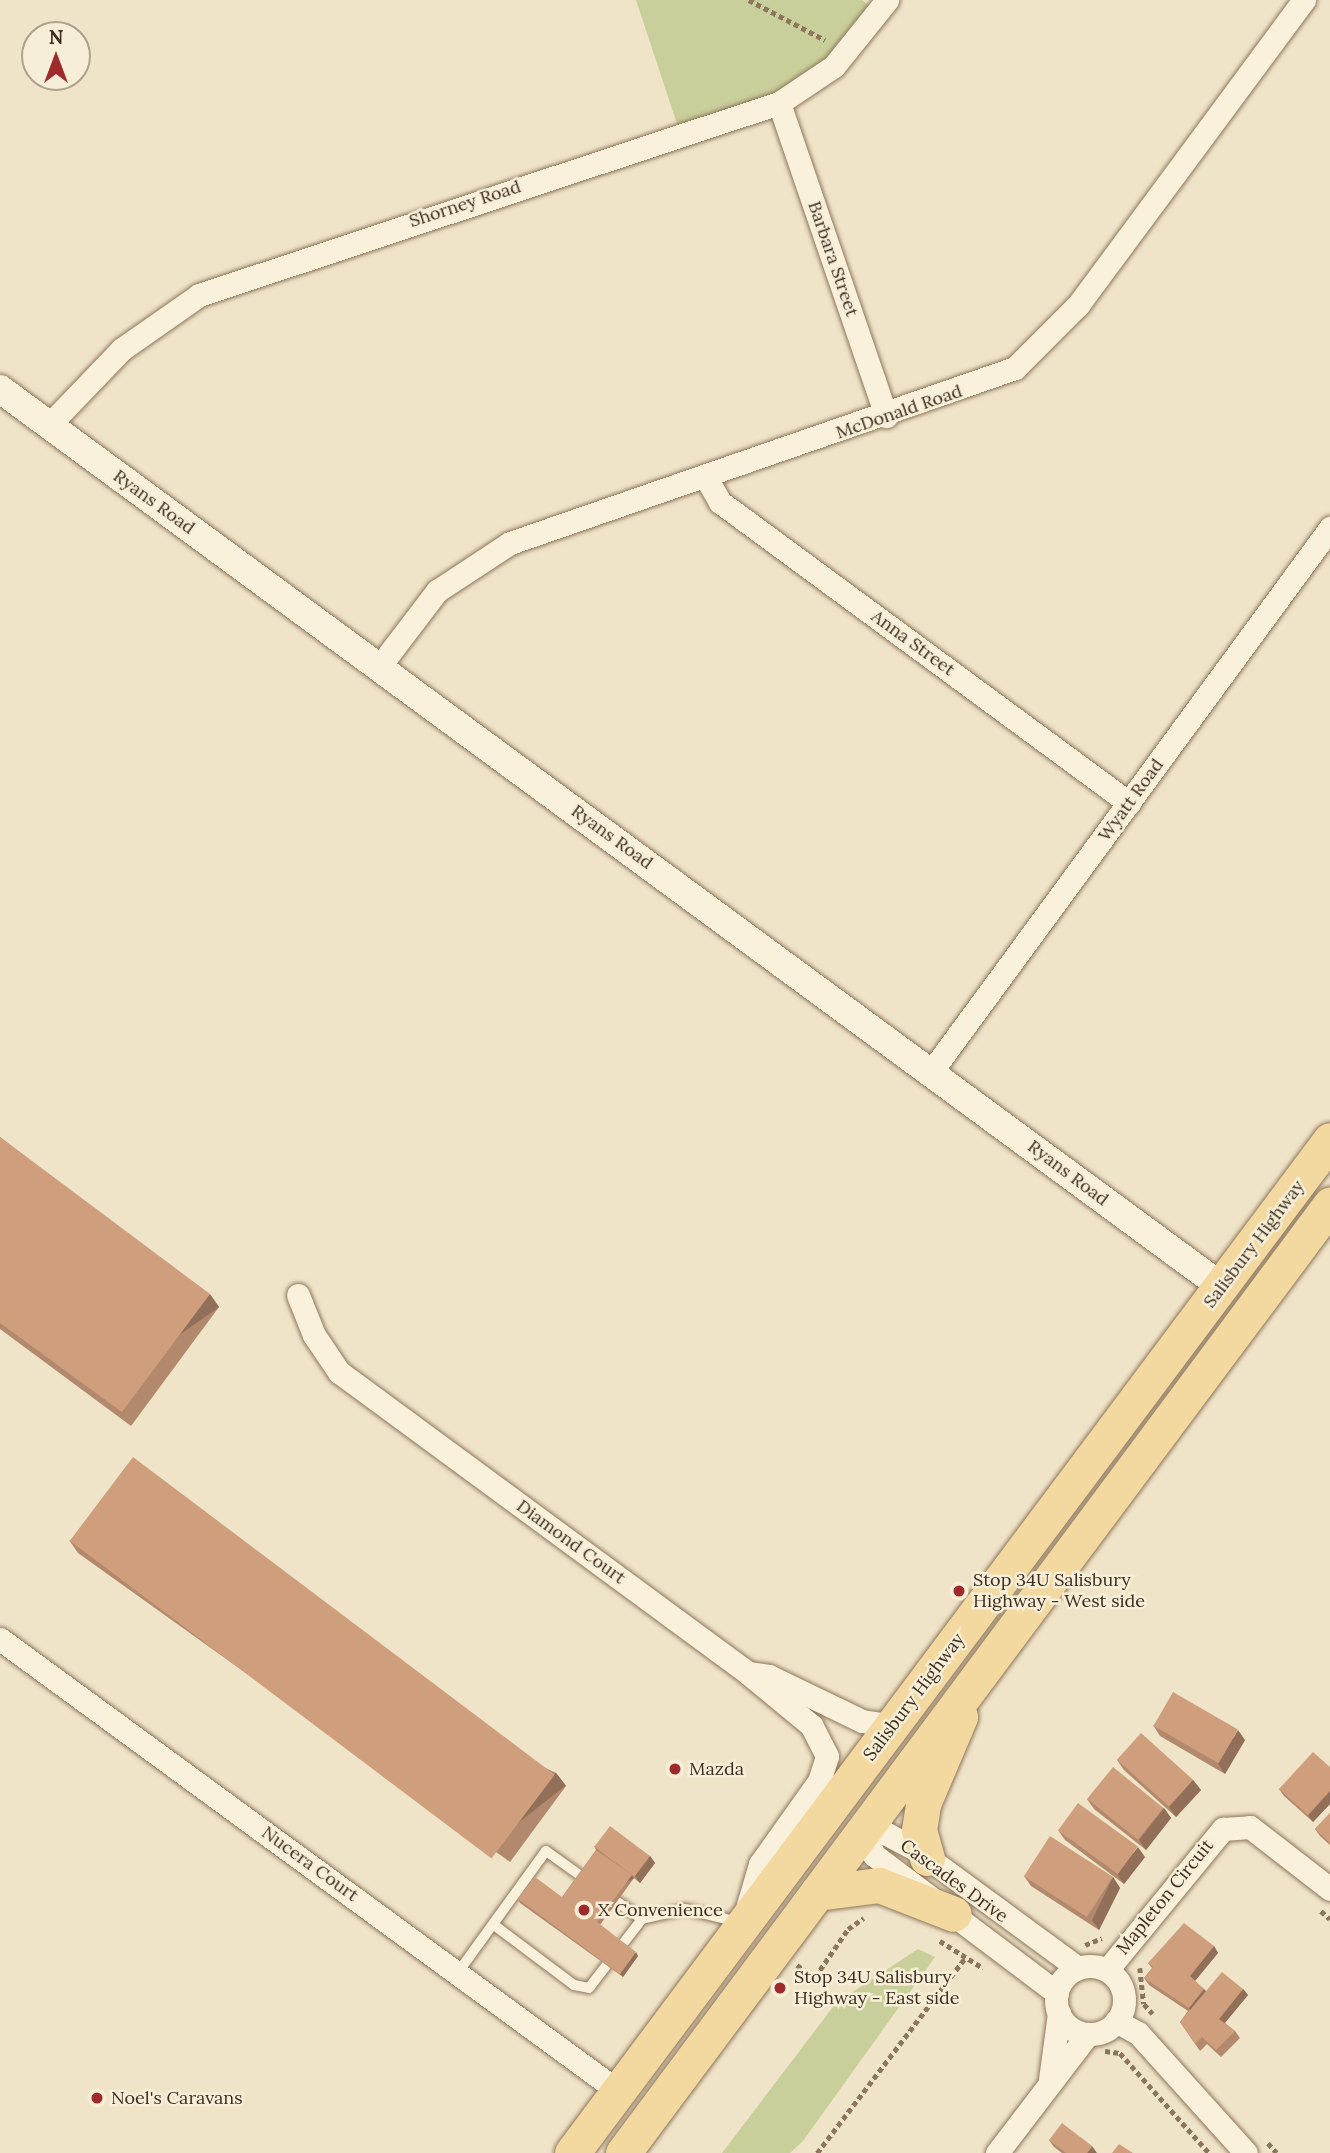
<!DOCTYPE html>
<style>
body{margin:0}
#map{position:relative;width:1330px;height:2153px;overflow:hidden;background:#f0e4c8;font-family:Lora,serif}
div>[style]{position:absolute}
.green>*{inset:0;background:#c9cf9b}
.path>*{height:4.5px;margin-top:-2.25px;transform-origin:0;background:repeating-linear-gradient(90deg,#8d765c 0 5px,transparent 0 8.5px)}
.roads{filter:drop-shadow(0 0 2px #8d765c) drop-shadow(0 0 2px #8d765c)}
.service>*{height:10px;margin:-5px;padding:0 5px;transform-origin:5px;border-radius:5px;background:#faf1dc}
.minor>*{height:23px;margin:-11.5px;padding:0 11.5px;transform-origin:11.5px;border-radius:11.5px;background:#faf1dc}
.minor>.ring{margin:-11.5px;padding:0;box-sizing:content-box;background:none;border:23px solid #faf1dc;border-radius:50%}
.tertiary>*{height:28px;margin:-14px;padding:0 14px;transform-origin:14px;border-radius:14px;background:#faf1dc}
.primary>*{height:35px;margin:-17.5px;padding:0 17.5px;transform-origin:17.5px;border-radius:17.5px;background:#f3d9a0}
.wall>*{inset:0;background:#b2896c}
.shaded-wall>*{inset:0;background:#916f58;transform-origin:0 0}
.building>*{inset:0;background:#cf9f7d;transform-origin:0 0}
.dots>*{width:19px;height:19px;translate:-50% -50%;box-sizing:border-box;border:4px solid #f7eed8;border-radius:50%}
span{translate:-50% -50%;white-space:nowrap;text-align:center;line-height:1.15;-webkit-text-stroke:5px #f7eed8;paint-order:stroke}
.street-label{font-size:18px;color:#3d2e20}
.poi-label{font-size:18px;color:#3d2e20}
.left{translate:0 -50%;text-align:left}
.north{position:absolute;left:21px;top:21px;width:70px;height:70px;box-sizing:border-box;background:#f7eed8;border:2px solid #ada18e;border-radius:50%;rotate:0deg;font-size:19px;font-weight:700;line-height:28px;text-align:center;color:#3d2e20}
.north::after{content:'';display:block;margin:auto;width:24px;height:32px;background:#9e2a2b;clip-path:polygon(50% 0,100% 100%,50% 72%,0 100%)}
</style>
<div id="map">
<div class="green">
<i style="clip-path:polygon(636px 0,862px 0,878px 12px,779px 103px,680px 133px)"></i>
<i style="clip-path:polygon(918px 1949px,935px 1957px,803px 2141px,790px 2153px,722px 2153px,836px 2003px)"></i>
</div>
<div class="path">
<i style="left:749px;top:0;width:86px;rotate:27.8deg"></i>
<i style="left:1321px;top:1911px;width:12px;rotate:42deg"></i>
<i style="left:940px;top:1941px;width:51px;rotate:32.1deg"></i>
<i style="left:1085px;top:1945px;width:18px;rotate:-22deg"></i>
<i style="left:797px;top:1965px;width:22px;rotate:34deg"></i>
<i style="left:815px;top:1977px;width:58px;rotate:-55.5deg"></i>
<i style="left:848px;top:1929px;width:19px;rotate:-35deg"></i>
<i style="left:1140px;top:1968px;width:36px;rotate:84deg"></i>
<i style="left:1144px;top:2004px;width:13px;rotate:48deg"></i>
<i style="left:1105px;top:2051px;width:15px;rotate:8deg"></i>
<i style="left:1120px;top:2053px;width:134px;rotate:48.3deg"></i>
<i style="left:1268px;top:2143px;width:13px;rotate:48deg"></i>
<i style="left:817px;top:2153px;width:245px;rotate:-52.8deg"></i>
</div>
<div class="roads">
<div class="service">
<i style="left:607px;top:1895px;width:42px;rotate:34.4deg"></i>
<i style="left:494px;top:1925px;width:100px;rotate:36.9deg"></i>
<i style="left:574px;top:1985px;width:15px;rotate:11deg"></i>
<i style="left:589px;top:1988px;width:87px;rotate:-52.5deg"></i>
<i style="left:642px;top:1919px;width:44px;rotate:-13.1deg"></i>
<i style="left:685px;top:1909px;width:55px;rotate:13.8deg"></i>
<i style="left:459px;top:1971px;width:148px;rotate:-54.1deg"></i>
<i style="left:546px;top:1851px;width:52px;rotate:35.5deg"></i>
</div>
<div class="minor">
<i style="left:779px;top:103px;width:331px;rotate:71.1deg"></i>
<i style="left:49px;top:425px;width:105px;rotate:-46.2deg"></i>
<i style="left:122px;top:349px;width:94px;rotate:-35deg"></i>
<i style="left:199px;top:295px;width:611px;rotate:-18.32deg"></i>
<i style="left:779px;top:103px;width:66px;rotate:-33.9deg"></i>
<i style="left:834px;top:66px;width:85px;rotate:-51.2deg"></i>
<i style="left:705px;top:476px;width:30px;rotate:60deg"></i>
<i style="left:720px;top:502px;width:508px;rotate:36.35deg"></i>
<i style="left:379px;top:667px;width:96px;rotate:-52.7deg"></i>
<i style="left:437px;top:591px;width:87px;rotate:-33.3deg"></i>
<i style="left:510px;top:543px;width:534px;rotate:-19.11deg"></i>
<i style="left:1015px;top:368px;width:89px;rotate:-45deg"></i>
<i style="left:1078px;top:305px;width:380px;rotate:-53.5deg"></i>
<i style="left:931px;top:1072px;width:675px;rotate:-53.74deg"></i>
<i style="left:298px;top:1295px;width:43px;rotate:68.2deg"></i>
<i style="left:314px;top:1335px;width:45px;rotate:56deg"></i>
<i style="left:339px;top:1372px;width:508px;rotate:36.35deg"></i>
<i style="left:748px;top:1673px;width:21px;rotate:8deg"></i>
<i style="left:769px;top:1676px;width:103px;rotate:25.8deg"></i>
<i style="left:862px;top:1721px;width:30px;rotate:9deg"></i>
<i style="left:0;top:1639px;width:766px;rotate:36.18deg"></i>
<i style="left:745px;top:1915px;width:53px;rotate:-73.6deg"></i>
<i style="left:760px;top:1864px;width:102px;rotate:-54.6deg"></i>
<i style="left:819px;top:1781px;width:26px;rotate:-72deg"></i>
<i style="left:827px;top:1756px;width:34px;rotate:-117deg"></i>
<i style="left:812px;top:1726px;width:83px;rotate:-140.4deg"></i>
<i class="ring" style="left:1056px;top:1966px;width:45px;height:45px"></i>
<i style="left:1107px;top:1970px;width:183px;rotate:-50.6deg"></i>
<i style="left:1223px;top:1829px;width:27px;rotate:-4deg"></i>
<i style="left:1250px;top:1827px;width:101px;rotate:37.8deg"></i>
<i style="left:1057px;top:1993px;width:229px;rotate:-143deg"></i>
<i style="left:874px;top:1855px;width:26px;rotate:-115deg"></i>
<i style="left:863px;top:1831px;width:22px;rotate:5deg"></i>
<i style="left:885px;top:1833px;width:40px;rotate:28deg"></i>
<i style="left:920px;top:1852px;width:196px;rotate:36.3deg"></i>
<i style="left:1116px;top:2021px;width:25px;rotate:29deg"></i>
<i style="left:1138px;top:2033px;width:161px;rotate:48deg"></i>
<i style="left:1050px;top:2079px;width:67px;rotate:-82.2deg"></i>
<i style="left:997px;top:2153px;width:150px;rotate:-52.6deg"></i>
</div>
<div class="tertiary">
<i style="left:0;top:389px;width:1516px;rotate:36.31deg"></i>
</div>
<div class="primary">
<i style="left:927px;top:1858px;width:29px;rotate:-106deg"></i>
<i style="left:919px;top:1830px;width:26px;rotate:-81deg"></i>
<i style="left:923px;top:1804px;width:95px;rotate:-67deg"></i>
<i style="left:817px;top:1893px;width:63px;rotate:-7.4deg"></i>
<i style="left:879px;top:1885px;width:80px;rotate:21.1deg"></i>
<i style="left:572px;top:2153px;width:1265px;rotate:-53.19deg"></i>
<i style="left:623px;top:2153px;width:1183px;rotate:-53.29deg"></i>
</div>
</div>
<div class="wall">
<i style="clip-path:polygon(0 1137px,219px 1307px,131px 1426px,0 1329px)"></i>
<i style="clip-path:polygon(69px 1540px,556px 1773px,566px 1786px,510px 1862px,78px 1553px)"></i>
<i style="clip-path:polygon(1153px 1725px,1245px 1740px,1225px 1774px,1160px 1736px)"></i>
<i style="clip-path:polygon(1117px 1760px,1193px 1780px,1201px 1790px,1176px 1817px,1124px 1770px)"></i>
<i style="clip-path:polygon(1330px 1767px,1330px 1804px,1313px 1822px,1284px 1796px,1279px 1789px)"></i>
<i style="clip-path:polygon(1087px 1799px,1164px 1808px,1171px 1818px,1146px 1850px,1094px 1809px)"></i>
<i style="clip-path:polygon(1330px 1813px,1330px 1845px,1320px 1836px,1315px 1829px)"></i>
<i style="clip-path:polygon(1058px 1830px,1145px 1857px,1124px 1884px,1065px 1840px)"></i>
<i style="clip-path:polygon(594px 1846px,650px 1856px,655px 1863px,640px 1883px,634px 1878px,600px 1925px,638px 1956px,623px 1977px,520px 1903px,518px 1899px,562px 1897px,596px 1850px)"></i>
<i style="clip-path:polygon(1024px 1876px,1113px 1877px,1120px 1888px,1099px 1930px,1031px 1886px)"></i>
<i style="clip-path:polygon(1214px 1946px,1218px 1953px,1195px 1981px,1206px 1991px,1243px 1989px,1248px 1995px,1225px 2023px,1235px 2031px,1240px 2038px,1221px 2057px,1207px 2044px,1200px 2051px,1180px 2022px,1188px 2011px,1149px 1985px,1144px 1978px,1152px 1968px,1148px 1963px)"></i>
<i style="clip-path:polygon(1049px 2140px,1097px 2153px,1062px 2153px,1054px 2147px)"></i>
</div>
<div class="shaded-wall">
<i style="left:210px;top:1294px;width:16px;height:147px;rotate:55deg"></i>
<i style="clip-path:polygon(1238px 1730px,1245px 1740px,1225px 1774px,1218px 1764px)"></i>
<i style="left:556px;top:1773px;width:16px;height:93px;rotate:52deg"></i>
<i style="clip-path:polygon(1193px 1780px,1201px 1790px,1176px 1817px,1169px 1807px)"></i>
<i style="clip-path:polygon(1330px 1791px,1330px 1804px,1313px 1822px,1308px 1815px)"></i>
<i style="clip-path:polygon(1164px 1808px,1171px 1818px,1146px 1850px,1139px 1840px)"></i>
<i style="clip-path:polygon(1138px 1847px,1145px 1857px,1124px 1884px,1117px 1874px)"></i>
<i style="clip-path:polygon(650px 1856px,655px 1863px,640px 1883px,635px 1876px)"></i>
<i style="left:632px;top:1875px;width:4px;height:59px;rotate:63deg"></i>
<i style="clip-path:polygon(1113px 1877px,1120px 1888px,1099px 1930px,1092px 1920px)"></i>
<i style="clip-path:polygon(1214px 1946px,1218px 1953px,1194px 1982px,1190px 1976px)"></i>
<i style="clip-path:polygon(636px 1952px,638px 1956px,623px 1977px,620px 1974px)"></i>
<i style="clip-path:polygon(1204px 1989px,1209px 1996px,1193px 2015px,1189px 2008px)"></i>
<i style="clip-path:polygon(1243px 1989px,1248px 1995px,1223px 2025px,1219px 2019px)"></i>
<i style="clip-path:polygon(1092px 2146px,1097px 2153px,1087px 2153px)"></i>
</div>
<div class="building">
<i style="clip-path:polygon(0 1137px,210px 1294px,122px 1412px,0 1323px)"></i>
<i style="left:133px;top:1457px;width:528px;height:105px;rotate:37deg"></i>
<i style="left:1173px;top:1692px;width:75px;height:39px;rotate:30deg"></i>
<i style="left:1141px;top:1733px;width:70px;height:36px;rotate:42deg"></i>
<i style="clip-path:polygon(1313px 1752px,1330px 1767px,1330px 1791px,1308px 1815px,1279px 1789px)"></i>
<i style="left:1113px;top:1767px;width:65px;height:41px;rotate:39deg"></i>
<i style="left:1078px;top:1803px;width:74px;height:34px;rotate:36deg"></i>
<i style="clip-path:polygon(1330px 1813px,1330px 1843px,1315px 1829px)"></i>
<i style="left:610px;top:1826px;width:50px;height:26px;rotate:37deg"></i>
<i style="left:1050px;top:1836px;width:75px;height:48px;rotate:33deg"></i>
<i style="clip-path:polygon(596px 1850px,632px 1875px,597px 1922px,636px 1952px,620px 1974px,518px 1899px,535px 1877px,562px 1897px)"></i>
<i style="clip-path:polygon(1184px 1923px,1214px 1946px,1190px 1976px,1204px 1989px,1189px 2008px,1144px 1978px,1153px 1967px,1148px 1963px)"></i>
<i style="clip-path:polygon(1222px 1972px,1243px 1989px,1219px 2019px,1235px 2031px,1216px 2050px,1202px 2037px,1195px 2044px,1180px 2022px)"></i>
<i style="clip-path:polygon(1062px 2123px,1092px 2146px,1087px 2153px,1066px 2153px,1049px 2140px)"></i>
<i style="clip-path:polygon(1119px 2144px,1133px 2153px,1112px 2153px)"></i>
</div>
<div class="dots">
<i style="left:959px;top:1591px;background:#9e2a2b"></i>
<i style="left:675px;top:1769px;background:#9e2a2b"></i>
<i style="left:584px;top:1910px;background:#9e2a2b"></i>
<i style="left:780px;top:1988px;background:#9e2a2b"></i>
<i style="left:97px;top:2098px;background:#9e2a2b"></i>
</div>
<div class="street-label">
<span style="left:465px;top:204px;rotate:-18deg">Shorney Road</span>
<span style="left:833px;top:259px;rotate:71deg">Barbara Street</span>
<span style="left:899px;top:412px;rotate:-19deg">McDonald Road</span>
<span style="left:154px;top:502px;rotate:36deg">Ryans Road</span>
<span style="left:913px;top:643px;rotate:36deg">Anna Street</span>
<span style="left:1131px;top:800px;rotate:-54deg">Wyatt Road</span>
<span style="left:612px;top:837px;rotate:36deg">Ryans Road</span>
<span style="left:1068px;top:1173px;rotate:37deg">Ryans Road</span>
<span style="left:1254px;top:1244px;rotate:-53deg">Salisbury Highway</span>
<span style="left:571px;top:1542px;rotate:36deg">Diamond Court</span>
<span style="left:914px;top:1697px;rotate:-53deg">Salisbury Highway</span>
<span style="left:310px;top:1864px;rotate:36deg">Nucera Court</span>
<span style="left:954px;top:1881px;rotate:36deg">Cascades Drive</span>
<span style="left:1165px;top:1897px;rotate:-51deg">Mapleton Circuit</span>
</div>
<div class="poi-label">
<span class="left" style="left:973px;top:1591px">Stop 34U Salisbury<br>Highway - West side</span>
<span class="left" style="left:689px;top:1769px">Mazda</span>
<span class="left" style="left:598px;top:1910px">X Convenience</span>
<span class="left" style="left:794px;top:1988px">Stop 34U Salisbury<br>Highway - East side</span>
<span class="left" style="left:111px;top:2098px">Noel's Caravans</span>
</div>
<div class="north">N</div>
</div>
